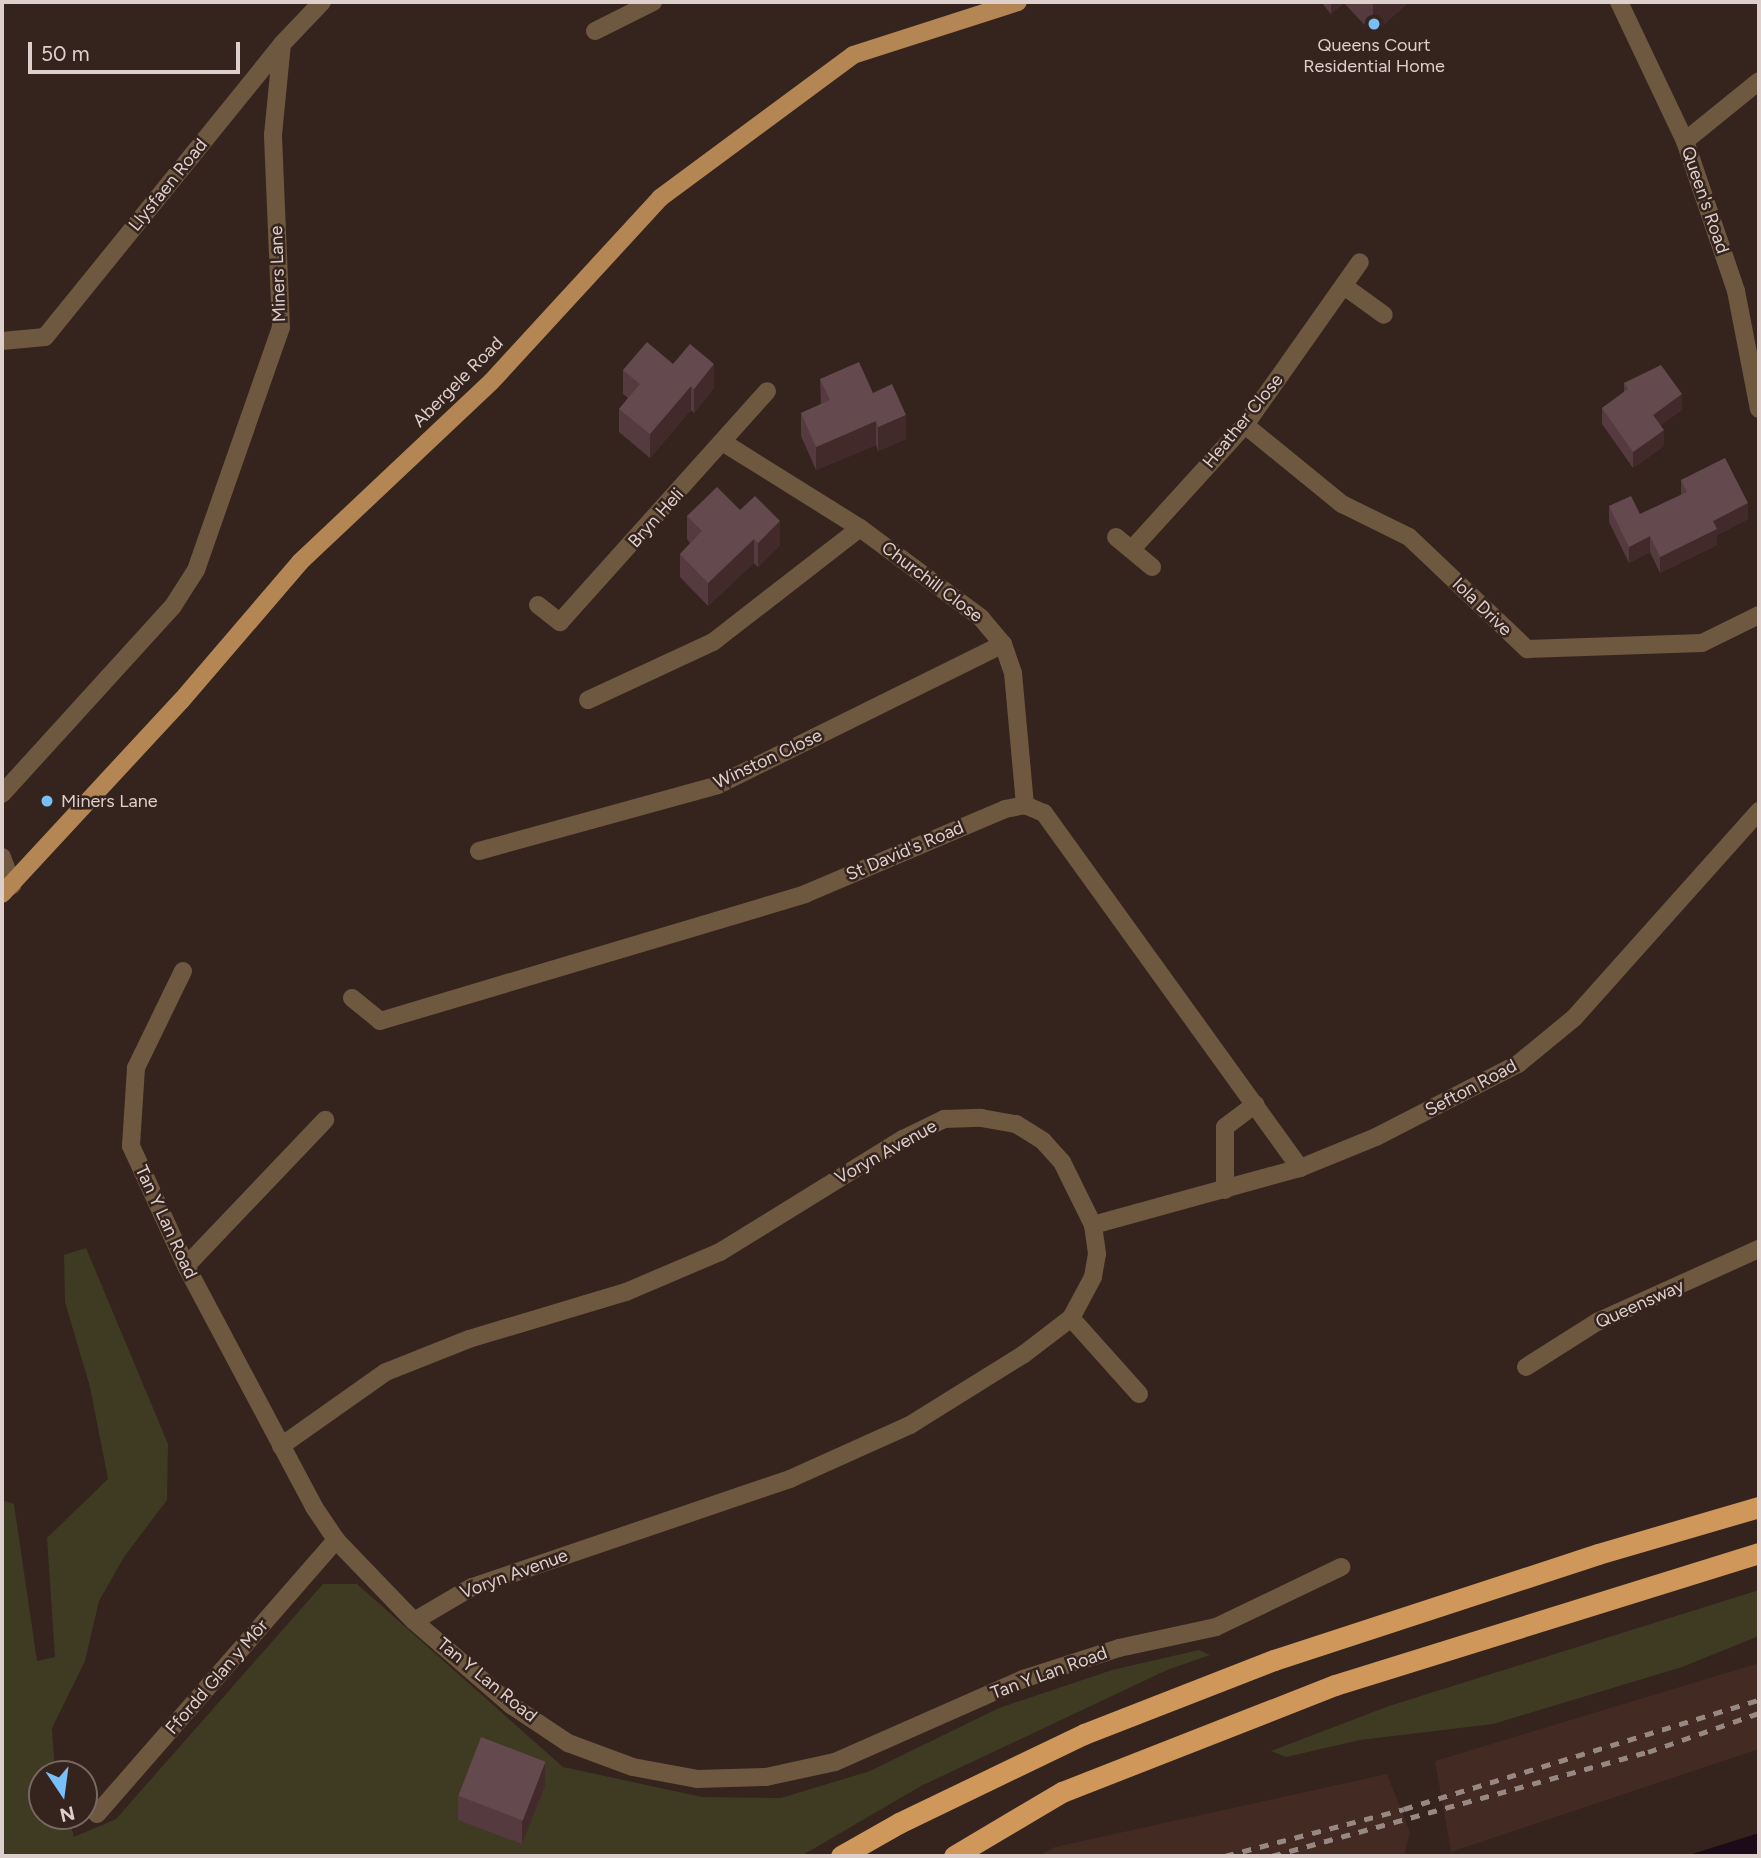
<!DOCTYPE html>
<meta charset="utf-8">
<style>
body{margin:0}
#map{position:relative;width:1761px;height:1858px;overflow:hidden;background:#35231d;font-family:Figtree,sans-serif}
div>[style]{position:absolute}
.built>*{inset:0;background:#432a22}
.green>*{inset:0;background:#3f3b23}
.water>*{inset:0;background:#1d0a19}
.minor>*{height:18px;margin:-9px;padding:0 9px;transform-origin:9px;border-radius:9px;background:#6e5840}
.major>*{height:18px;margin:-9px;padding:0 9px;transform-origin:9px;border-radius:9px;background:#b48653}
.highway>*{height:21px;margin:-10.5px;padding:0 10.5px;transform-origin:10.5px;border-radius:10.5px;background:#cf985a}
.rail>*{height:5px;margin-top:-2.5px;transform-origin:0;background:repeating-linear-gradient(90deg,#978884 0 9px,transparent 0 18px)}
.wall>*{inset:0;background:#553a3f}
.shaded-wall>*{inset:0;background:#422a2b}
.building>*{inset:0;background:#644a4e;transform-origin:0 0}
.dots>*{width:19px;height:19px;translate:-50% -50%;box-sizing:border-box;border:4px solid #35231d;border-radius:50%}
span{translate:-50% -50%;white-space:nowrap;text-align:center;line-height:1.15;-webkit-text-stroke:5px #35231d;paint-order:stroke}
.poi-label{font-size:18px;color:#ddd0cc}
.left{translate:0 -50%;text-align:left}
.street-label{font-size:18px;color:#ddd0cc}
.frame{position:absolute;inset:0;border:4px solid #ddd0cc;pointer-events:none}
.north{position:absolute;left:28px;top:1760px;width:70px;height:70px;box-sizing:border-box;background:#35231d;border:2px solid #786863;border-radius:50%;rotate:167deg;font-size:19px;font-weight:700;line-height:28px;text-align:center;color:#ddd0cc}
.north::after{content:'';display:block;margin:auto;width:24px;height:32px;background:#79bff8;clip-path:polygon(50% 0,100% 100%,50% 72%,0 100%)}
.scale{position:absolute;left:28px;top:42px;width:212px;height:32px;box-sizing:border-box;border:4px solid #ddd0cc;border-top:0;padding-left:9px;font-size:21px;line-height:24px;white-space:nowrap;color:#ddd0cc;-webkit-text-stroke:5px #35231d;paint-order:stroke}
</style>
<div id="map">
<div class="built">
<i style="clip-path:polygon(1759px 1663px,1759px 1749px,1451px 1852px,1435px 1761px)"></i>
<i style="clip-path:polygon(1387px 1774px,1410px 1832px,1404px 1856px,1038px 1856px,1055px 1847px)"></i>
</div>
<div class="green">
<i style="clip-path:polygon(86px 1248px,168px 1444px,167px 1500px,124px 1557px,99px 1601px,85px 1661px,52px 1728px,55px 1774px,42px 1774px,42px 1816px,68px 1816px,74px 1837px,116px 1819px,323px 1584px,357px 1584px,563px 1767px,702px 1797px,781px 1798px,870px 1771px,999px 1708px,1112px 1670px,1199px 1650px,1210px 1655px,1167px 1670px,921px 1786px,801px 1856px,2px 1856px,2px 1500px,14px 1504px,37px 1661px,55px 1657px,47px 1538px,108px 1479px,90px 1387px,65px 1302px,64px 1255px)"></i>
<i style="clip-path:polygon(1759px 1590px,1759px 1636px,1682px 1667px,1493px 1724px,1360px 1740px,1286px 1757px,1271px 1751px,1389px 1706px)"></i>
</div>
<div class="water">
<i style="clip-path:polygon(1759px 1833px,1759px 1856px,1686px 1856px)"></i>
</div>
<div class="minor">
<i style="left:1619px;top:2px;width:154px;rotate:64.6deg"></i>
<i style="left:1685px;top:141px;width:158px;rotate:71.2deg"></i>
<i style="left:1736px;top:291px;width:120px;rotate:79deg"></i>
<i style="left:595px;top:31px;width:65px;rotate:-26.6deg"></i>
<i style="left:1685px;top:141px;width:95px;rotate:-39deg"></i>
<i style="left:1344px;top:286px;width:49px;rotate:35.9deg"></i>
<i style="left:2px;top:341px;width:43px;rotate:-5.3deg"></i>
<i style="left:45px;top:337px;width:377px;rotate:-51deg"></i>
<i style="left:282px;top:44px;width:58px;rotate:-46.4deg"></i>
<i style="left:1245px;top:425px;width:125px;rotate:39.2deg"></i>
<i style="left:1342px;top:504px;width:75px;rotate:26.2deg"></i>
<i style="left:1409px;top:537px;width:163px;rotate:43.5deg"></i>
<i style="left:1527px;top:649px;width:175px;rotate:-2deg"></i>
<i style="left:1702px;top:643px;width:64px;rotate:-26.2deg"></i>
<i style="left:724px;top:443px;width:160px;rotate:32deg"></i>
<i style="left:860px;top:528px;width:151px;rotate:36.6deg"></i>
<i style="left:981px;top:618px;width:34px;rotate:50deg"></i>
<i style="left:1003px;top:644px;width:31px;rotate:71deg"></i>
<i style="left:1013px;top:673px;width:133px;rotate:84.8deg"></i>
<i style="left:1116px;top:537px;width:47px;rotate:39.8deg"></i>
<i style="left:1132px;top:549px;width:168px;rotate:-47.7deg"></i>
<i style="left:1245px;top:425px;width:199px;rotate:-54.8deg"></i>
<i style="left:538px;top:605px;width:28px;rotate:38deg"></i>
<i style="left:560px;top:622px;width:310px;rotate:-48.1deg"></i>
<i style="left:588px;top:700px;width:138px;rotate:-24.9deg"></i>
<i style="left:713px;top:642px;width:186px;rotate:-37.8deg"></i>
<i style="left:2px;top:794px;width:254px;rotate:-47.7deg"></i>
<i style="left:173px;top:606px;width:43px;rotate:-57.4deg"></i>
<i style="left:196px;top:570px;width:257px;rotate:-70.7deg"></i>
<i style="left:281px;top:327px;width:192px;rotate:-92.4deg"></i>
<i style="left:273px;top:135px;width:91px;rotate:-84.4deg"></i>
<i style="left:479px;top:851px;width:248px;rotate:-15.4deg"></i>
<i style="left:718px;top:785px;width:318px;rotate:-26.3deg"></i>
<i style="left:2px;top:857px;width:30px;rotate:70deg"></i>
<i style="left:183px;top:971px;width:108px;rotate:115.9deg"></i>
<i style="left:136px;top:1068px;width:78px;rotate:93.7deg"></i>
<i style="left:131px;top:1146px;width:132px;rotate:65.4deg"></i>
<i style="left:186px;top:1266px;width:273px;rotate:62deg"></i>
<i style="left:314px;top:1507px;width:40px;rotate:56deg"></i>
<i style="left:336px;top:1540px;width:112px;rotate:46.1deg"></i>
<i style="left:414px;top:1621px;width:128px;rotate:40.9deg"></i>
<i style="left:511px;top:1705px;width:69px;rotate:33.7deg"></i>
<i style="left:568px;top:1743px;width:69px;rotate:20.3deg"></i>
<i style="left:633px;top:1767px;width:65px;rotate:10.6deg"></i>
<i style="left:697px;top:1779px;width:69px;rotate:-1.7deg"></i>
<i style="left:766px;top:1777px;width:71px;rotate:-12.3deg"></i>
<i style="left:835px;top:1762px;width:206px;rotate:-23.8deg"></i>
<i style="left:1023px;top:1679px;width:101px;rotate:-17.9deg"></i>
<i style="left:1119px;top:1648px;width:99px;rotate:-12.2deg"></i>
<i style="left:1216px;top:1627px;width:139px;rotate:-25.6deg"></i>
<i style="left:352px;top:998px;width:36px;rotate:39deg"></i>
<i style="left:380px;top:1021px;width:444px;rotate:-16.6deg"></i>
<i style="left:805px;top:894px;width:217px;rotate:-23deg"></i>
<i style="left:1005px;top:809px;width:20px;rotate:-11deg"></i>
<i style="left:1025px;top:805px;width:21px;rotate:23deg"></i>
<i style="left:1044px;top:813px;width:438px;rotate:54.2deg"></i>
<i style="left:1225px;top:1190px;width:63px;rotate:-90deg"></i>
<i style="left:1225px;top:1127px;width:38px;rotate:-37deg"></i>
<i style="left:1093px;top:1225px;width:215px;rotate:-15.4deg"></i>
<i style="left:1300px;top:1168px;width:82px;rotate:-22.2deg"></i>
<i style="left:1376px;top:1137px;width:160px;rotate:-27.2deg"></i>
<i style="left:1518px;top:1064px;width:72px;rotate:-39.4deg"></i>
<i style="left:1574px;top:1018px;width:278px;rotate:-48.2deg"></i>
<i style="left:186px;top:1266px;width:202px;rotate:-46.4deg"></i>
<i style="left:1071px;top:1318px;width:102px;rotate:48.2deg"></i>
<i style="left:1526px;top:1367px;width:84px;rotate:-32.4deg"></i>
<i style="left:1597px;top:1322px;width:178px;rotate:-24.3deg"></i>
<i style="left:281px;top:1446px;width:128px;rotate:-35.2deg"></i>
<i style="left:386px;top:1372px;width:89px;rotate:-21.7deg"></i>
<i style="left:469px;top:1339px;width:164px;rotate:-16.7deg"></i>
<i style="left:626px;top:1292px;width:102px;rotate:-23.1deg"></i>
<i style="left:720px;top:1252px;width:215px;rotate:-31.7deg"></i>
<i style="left:903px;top:1139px;width:46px;rotate:-26deg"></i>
<i style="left:944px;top:1119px;width:37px;rotate:-2deg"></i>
<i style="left:981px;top:1118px;width:36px;rotate:10deg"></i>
<i style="left:1016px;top:1124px;width:32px;rotate:32deg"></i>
<i style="left:1043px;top:1141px;width:28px;rotate:48deg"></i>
<i style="left:1062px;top:1162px;width:70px;rotate:63.8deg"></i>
<i style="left:1093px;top:1225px;width:29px;rotate:82deg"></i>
<i style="left:1097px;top:1254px;width:23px;rotate:100deg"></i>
<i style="left:1093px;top:1277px;width:47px;rotate:118.2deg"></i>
<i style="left:1071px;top:1318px;width:59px;rotate:142.5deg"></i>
<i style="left:1024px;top:1354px;width:134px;rotate:148.1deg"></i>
<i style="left:910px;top:1425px;width:132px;rotate:155.8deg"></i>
<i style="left:790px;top:1479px;width:336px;rotate:161.2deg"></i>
<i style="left:472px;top:1587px;width:67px;rotate:149.6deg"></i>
<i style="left:97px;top:1814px;width:364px;rotate:-48.9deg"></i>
</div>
<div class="major">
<i style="left:2px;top:894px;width:263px;rotate:-47.2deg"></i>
<i style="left:181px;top:701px;width:183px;rotate:-49.4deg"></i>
<i style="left:300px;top:562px;width:262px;rotate:-43.3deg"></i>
<i style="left:491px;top:382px;width:250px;rotate:-47.4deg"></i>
<i style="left:660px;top:198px;width:240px;rotate:-36.5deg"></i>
<i style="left:853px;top:55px;width:173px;rotate:-17.8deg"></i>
</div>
<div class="highway">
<i style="left:841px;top:1856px;width:67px;rotate:-29.6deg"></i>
<i style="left:899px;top:1823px;width:205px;rotate:-25.7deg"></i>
<i style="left:1084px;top:1734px;width:204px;rotate:-21.3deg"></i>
<i style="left:1274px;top:1660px;width:341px;rotate:-18.1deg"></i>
<i style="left:1598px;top:1554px;width:168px;rotate:-16.3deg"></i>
<i style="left:954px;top:1856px;width:126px;rotate:-30.7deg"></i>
<i style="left:1062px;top:1792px;width:293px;rotate:-21.4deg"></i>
<i style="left:1335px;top:1685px;width:444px;rotate:-17.3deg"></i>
</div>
<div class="rail">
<i style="left:1225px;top:1856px;width:185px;rotate:-14.7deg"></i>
<i style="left:1404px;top:1809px;width:371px;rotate:-17.1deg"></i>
<i style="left:1272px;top:1856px;width:390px;rotate:-15.5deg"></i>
<i style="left:1648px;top:1752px;width:118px;rotate:-19.4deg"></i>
</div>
<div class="wall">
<i style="clip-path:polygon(1321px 2px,1409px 2px,1373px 34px,1344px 3px,1331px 14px)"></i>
<i style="clip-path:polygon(673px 364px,714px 388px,694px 413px,691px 410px,650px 458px,619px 432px,619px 409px,628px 398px,623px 394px,623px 370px)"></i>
<i style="clip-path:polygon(820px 379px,873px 393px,906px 439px,878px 451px,876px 445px,816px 470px,801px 436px,801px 413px,821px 404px)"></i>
<i style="clip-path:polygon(1624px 383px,1682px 410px,1660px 425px,1664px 446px,1633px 468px,1602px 424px,1602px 408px,1624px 392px)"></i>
<i style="clip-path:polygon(1681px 480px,1748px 519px,1717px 535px,1717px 545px,1660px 573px,1650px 552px,1629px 563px,1609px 522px,1609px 506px,1640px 514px,1681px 495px)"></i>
<i style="clip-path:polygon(740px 510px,780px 545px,758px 567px,754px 563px,708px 606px,680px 577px,680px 554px,690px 543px,687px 539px,687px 516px)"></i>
<i style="clip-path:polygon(545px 1786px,522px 1844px,458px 1820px,458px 1796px)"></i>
</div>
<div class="shaded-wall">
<i style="clip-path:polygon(1331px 2px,1344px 2px,1344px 3px,1331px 14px)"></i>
<i style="clip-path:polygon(1374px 2px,1409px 2px,1373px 34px,1373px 3px)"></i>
<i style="clip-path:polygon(714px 364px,714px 388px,694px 413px,694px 389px)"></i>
<i style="clip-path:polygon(691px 386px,691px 410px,650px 458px,650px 434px)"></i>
<i style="clip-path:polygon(1682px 394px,1682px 410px,1653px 431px,1653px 415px)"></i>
<i style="clip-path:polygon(906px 415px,906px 439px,878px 451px,878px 427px)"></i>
<i style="clip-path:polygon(876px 421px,876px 445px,816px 470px,816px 447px)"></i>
<i style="clip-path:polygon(1664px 430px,1664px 446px,1633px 468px,1633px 452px)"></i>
<i style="clip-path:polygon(1748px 503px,1748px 519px,1717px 535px,1717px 545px,1660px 573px,1660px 557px,1713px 521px)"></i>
<i style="clip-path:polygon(780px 521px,780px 545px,758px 567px,758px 543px)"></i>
<i style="clip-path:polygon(1650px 536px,1650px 552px,1629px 563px,1629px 547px)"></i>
<i style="clip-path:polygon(754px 539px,754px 563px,708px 606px,708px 583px)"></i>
<i style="clip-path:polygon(545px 1762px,545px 1786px,522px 1844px,522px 1821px)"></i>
</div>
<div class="building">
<i style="clip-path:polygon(647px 342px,673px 364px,690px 344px,714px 364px,694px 389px,691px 386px,650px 434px,619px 409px,640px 384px,623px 370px)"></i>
<i style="clip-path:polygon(859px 362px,873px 393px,892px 384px,906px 415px,878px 427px,876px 421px,816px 447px,801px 413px,830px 400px,820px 379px)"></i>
<i style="clip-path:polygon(1661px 365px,1682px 394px,1653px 415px,1664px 430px,1633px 452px,1602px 408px,1628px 389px,1624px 383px)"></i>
<i style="clip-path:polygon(1725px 458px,1748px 503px,1713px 521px,1717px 529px,1660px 557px,1650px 536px,1629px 547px,1609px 506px,1631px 496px,1640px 514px,1687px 492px,1681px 480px)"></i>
<i style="clip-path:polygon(717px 487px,740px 510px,755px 496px,780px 521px,758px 543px,754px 539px,708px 583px,680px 554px,702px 531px,687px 516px)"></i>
<i style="left:481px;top:1737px;width:69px;height:63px;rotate:21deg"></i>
</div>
<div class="dots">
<i style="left:1374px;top:24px;background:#79bff8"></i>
<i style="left:47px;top:801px;background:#79bff8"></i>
</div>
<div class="poi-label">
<span style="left:1374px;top:56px">Queens Court<br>Residential Home</span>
<span class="left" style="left:61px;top:801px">Miners Lane</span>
</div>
<div class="street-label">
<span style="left:168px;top:185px;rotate:-51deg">Llysfaen Road</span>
<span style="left:1705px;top:200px;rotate:71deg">Queen's Road</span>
<span style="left:278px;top:274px;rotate:-92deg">Miners Lane</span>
<span style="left:458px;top:382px;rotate:-45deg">Abergele Road</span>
<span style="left:1243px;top:421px;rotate:-51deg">Heather Close</span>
<span style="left:656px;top:518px;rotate:-48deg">Bryn Heli</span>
<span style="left:932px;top:582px;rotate:37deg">Churchill Close</span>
<span style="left:1482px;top:607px;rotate:44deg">Iola Drive</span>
<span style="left:768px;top:759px;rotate:-25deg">Winston Close</span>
<span style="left:905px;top:851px;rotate:-23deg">St David's Road</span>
<span style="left:1471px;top:1088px;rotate:-28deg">Sefton Road</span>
<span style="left:886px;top:1152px;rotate:-29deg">Voryn Avenue</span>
<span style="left:166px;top:1222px;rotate:65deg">Tan Y Lan Road</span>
<span style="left:1640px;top:1304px;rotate:-24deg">Queensway</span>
<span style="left:514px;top:1574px;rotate:-20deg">Voryn Avenue</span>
<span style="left:1049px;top:1673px;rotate:-20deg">Tan Y Lan Road</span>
<span style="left:217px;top:1677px;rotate:-49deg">Ffordd Glan y Môr</span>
<span style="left:487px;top:1680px;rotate:39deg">Tan Y Lan Road</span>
</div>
<div class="frame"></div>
<div class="north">N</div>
<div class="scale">50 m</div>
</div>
